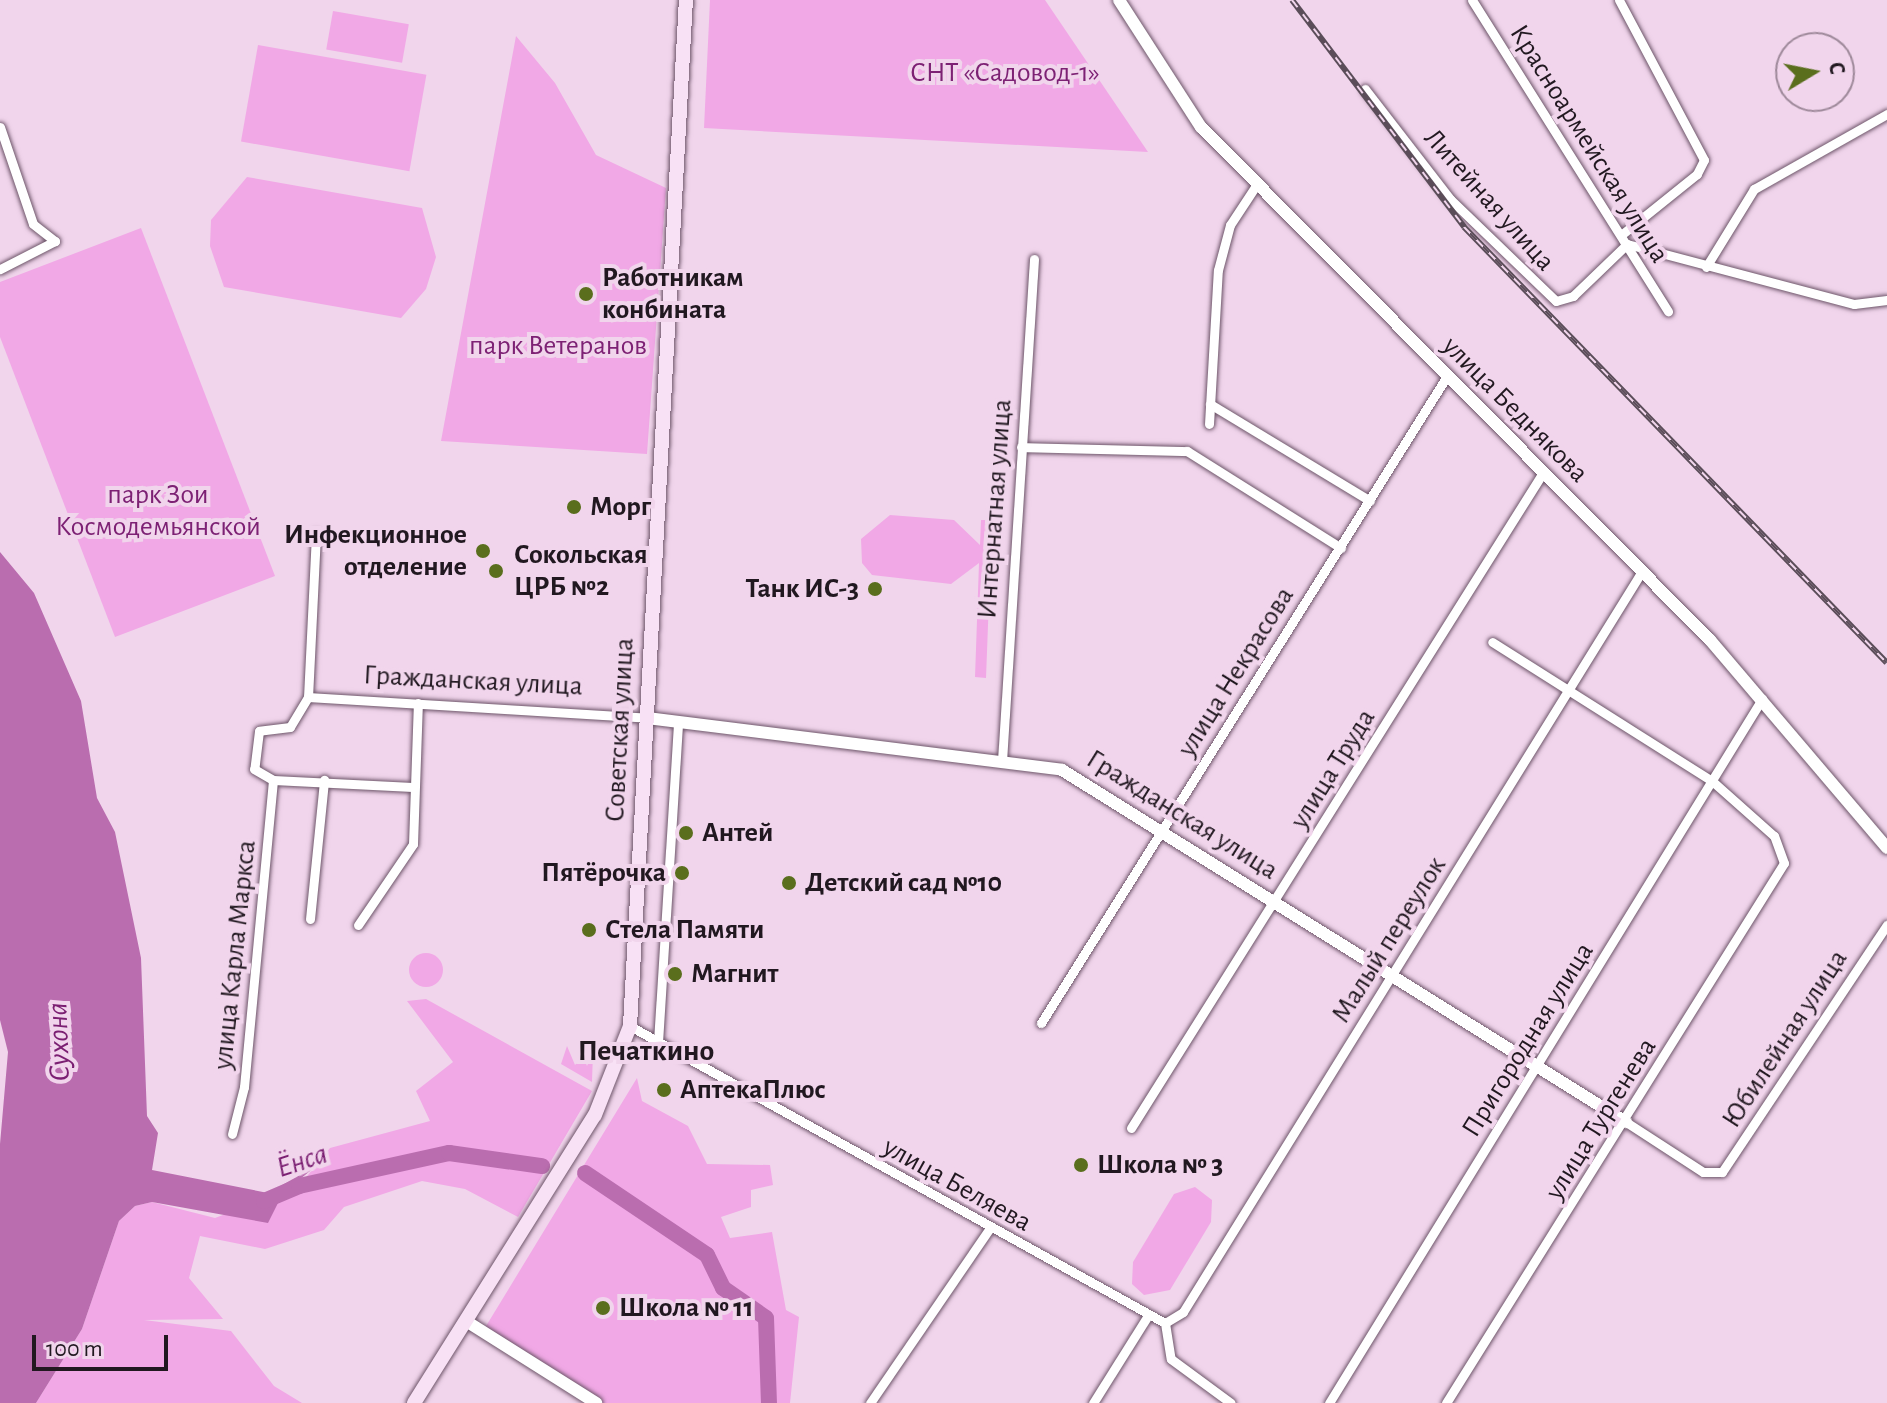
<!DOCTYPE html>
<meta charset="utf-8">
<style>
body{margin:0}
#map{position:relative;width:1887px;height:1403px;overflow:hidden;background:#f1d5ec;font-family:"Alegreya Sans",sans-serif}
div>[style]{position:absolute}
.green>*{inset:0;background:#f1a8e6;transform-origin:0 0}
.round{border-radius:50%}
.water>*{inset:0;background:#ba6daf}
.river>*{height:16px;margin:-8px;padding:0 8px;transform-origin:8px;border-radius:8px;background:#ba6daf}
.roads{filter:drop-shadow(0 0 2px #6d5569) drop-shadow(0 0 2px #6d5569)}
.minor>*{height:9px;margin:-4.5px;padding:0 4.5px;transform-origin:4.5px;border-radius:4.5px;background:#fff}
.tertiary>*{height:12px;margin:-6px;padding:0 6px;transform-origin:6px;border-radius:6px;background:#fff}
.secondary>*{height:14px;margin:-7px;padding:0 7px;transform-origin:7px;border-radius:7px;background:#f8e1f5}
.rail>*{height:6px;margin-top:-3px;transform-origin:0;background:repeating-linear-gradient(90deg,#f1d5ec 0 9px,#5b4d59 0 18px);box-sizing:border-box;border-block:2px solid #5b4d59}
.dots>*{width:22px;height:22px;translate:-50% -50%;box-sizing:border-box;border:4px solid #f1d5ec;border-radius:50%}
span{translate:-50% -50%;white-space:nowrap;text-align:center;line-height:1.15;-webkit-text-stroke:8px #f1d5ec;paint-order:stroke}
.park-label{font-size:28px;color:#7d2174}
.street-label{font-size:28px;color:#211820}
.poi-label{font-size:28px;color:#211820;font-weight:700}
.left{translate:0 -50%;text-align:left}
.right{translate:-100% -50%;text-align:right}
.water-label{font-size:30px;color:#7b1f72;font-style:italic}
.neighbourhood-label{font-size:30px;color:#211820;font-weight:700}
.north{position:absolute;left:1775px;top:32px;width:80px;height:80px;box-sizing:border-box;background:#f1d5ec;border:2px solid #9e899a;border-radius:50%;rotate:80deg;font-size:22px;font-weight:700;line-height:32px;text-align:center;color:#211820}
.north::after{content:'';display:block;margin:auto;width:28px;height:36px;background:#5a6e1d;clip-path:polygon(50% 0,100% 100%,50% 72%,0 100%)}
.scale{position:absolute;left:32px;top:1335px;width:136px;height:36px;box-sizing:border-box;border:4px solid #211820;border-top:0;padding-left:10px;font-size:24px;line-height:28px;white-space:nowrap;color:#211820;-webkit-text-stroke:6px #f1d5ec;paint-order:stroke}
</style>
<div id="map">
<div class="green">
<i style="clip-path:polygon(710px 0,1045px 0,1148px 152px,704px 128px)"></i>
<i style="left:333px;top:11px;width:77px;height:39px;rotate:10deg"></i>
<i style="clip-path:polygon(516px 36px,555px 83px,596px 155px,666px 188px,647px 454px,441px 441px)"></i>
<i style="left:258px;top:45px;width:171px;height:98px;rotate:10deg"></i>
<i style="clip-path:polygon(247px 177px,422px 208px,436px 257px,426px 289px,401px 318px,224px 287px,210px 246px,211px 220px)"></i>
<i style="clip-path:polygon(141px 228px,275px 576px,115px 637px,0 337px,0 282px)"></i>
<i style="clip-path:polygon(890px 515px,954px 520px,980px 545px,981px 520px,992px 520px,986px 678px,975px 677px,979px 563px,951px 584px,872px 575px,862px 563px,861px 539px)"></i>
<i class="round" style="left:409px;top:953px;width:34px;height:34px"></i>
<i style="clip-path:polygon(426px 999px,592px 1091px,518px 1217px,465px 1189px,422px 1181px,344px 1207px,324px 1230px,265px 1249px,200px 1236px,189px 1278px,223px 1319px,144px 1320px,231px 1331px,274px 1386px,302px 1403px,36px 1403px,82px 1329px,119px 1221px,135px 1206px,152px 1202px,215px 1218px,299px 1186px,330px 1148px,430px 1121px,416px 1091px,453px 1062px,407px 1001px)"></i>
<i style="clip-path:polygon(567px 1046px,575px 1065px,583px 1056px,587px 1066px,593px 1052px,592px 1082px,561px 1064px)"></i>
<i style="clip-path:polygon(637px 1078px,642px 1101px,688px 1126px,707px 1164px,770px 1165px,773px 1185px,751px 1190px,751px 1207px,721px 1217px,730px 1238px,772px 1232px,786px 1310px,799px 1317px,790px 1403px,596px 1403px,483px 1331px)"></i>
<i style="clip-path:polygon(1195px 1187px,1212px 1200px,1211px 1222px,1170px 1290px,1144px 1295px,1132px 1284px,1133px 1262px,1174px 1194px)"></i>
</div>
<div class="water">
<i style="clip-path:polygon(0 552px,34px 593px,81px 701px,97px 798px,115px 832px,141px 958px,147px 1116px,158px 1133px,152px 1170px,268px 1193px,316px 1166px,283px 1193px,268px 1223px,152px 1202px,135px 1206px,119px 1221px,82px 1329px,36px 1403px,0 1403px,0 1144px,8px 1052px,0 1020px)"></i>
</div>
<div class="river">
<i style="left:585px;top:1173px;width:147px;rotate:33.9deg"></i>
<i style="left:707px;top:1255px;width:37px;rotate:64deg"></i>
<i style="left:723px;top:1288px;width:52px;rotate:34.9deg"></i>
<i style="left:766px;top:1318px;width:85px;rotate:88deg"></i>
<i style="left:264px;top:1201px;width:38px;rotate:-23deg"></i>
<i style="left:299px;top:1186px;width:154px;rotate:-12.4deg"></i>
<i style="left:449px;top:1153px;width:94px;rotate:8deg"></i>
</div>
<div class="roads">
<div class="minor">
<i style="left:1472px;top:0;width:368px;rotate:57.8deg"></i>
<i style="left:1619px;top:0;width:181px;rotate:62deg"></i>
<i style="left:1704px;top:160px;width:16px;rotate:117deg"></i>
<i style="left:1697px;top:174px;width:97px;rotate:141.2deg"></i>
<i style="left:1365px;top:89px;width:139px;rotate:52.3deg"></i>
<i style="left:1450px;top:199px;width:147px;rotate:43.9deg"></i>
<i style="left:1556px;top:301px;width:18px;rotate:-16deg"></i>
<i style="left:1573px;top:296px;width:75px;rotate:-43.9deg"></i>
<i style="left:1627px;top:244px;width:235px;rotate:14.8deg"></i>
<i style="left:1854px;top:304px;width:33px;rotate:-7deg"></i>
<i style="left:0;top:127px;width:102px;rotate:71.2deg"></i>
<i style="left:33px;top:224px;width:28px;rotate:38deg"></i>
<i style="left:55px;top:241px;width:62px;rotate:153deg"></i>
<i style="left:1706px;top:267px;width:92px;rotate:-58.4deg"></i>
<i style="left:1754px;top:189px;width:153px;rotate:-29.4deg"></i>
<i style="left:1210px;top:404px;width:187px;rotate:31.2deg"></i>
<i style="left:1209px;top:424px;width:154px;rotate:-86.7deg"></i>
<i style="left:1218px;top:270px;width:47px;rotate:-75.1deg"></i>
<i style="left:1230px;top:225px;width:49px;rotate:-56.6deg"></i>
<i style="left:1021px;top:447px;width:166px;rotate:1.4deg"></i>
<i style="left:1187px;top:451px;width:182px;rotate:32.2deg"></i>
<i style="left:316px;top:534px;width:163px;rotate:92.8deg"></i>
<i style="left:308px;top:697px;width:35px;rotate:121deg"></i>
<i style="left:290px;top:727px;width:31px;rotate:173deg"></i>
<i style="left:259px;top:731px;width:38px;rotate:97deg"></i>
<i style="left:254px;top:769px;width:22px;rotate:30deg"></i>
<i style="left:273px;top:780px;width:140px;rotate:2.9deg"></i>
<i style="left:308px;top:697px;width:340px;rotate:3.5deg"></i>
<i style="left:1002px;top:761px;width:503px;rotate:-86.35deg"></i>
<i style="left:310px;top:919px;width:140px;rotate:-84.2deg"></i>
<i style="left:358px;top:925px;width:98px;rotate:-55.8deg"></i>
<i style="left:413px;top:844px;width:141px;rotate:-88deg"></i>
<i style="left:1041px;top:1023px;width:764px;rotate:-57.89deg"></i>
<i style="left:630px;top:1026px;width:612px;rotate:29.04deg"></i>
<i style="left:1165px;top:1323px;width:36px;rotate:81deg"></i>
<i style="left:1171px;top:1359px;width:74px;rotate:36.3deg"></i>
<i style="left:658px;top:1042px;width:321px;rotate:-86.4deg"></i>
<i style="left:1626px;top:1122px;width:92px;rotate:33deg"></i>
<i style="left:1703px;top:1172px;width:19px"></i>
<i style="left:1722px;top:1172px;width:297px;rotate:-56.3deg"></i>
<i style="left:1131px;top:1128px;width:776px;rotate:-57.85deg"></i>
<i style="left:232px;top:1134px;width:49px;rotate:-75.7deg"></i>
<i style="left:244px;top:1087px;width:308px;rotate:-84.6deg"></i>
<i style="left:1165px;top:1323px;width:21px;rotate:-31deg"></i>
<i style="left:1183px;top:1312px;width:872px;rotate:-58.22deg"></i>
<i style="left:870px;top:1403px;width:211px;rotate:-55.6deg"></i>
<i style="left:1093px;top:1403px;width:102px;rotate:-57.9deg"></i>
<i style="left:1329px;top:1403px;width:827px;rotate:-58.41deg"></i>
<i style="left:1446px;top:1403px;width:637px;rotate:-57.96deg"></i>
<i style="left:1784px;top:863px;width:29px;rotate:-110deg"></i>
<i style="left:1774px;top:836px;width:83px;rotate:-138.4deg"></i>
<i style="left:1712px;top:781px;width:260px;rotate:-147.7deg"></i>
</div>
<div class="tertiary">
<i style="left:1119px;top:0;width:151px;rotate:57.2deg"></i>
<i style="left:1201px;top:127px;width:723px;rotate:45.22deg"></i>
<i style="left:1710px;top:640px;width:273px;rotate:49.6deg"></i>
<i style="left:647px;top:718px;width:418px;rotate:7.1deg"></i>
<i style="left:1062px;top:770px;width:665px;rotate:31.97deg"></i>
<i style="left:466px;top:1321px;width:154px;rotate:32.2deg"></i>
</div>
<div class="secondary">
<i style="left:414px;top:1403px;width:340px;rotate:-57.9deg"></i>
<i style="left:595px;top:1115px;width:96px;rotate:-68.5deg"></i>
<i style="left:630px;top:1026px;width:1028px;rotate:-86.88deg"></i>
</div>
</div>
<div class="rail">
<i style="left:1292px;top:0;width:285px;rotate:52.8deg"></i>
<i style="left:1464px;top:227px;width:607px;rotate:45.87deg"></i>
</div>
<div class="dots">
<i style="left:586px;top:294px;background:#5a6e1d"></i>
<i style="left:574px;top:507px;background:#5a6e1d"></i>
<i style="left:483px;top:551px;background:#5a6e1d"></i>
<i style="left:496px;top:571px;background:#5a6e1d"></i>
<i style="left:875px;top:589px;background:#5a6e1d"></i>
<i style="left:686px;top:833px;background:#5a6e1d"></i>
<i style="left:682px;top:873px;background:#5a6e1d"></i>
<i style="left:789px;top:883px;background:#5a6e1d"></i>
<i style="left:589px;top:930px;background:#5a6e1d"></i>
<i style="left:675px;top:974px;background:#5a6e1d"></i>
<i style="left:664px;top:1090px;background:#5a6e1d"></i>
<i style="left:1081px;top:1165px;background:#5a6e1d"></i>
<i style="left:603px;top:1308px;background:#5a6e1d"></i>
</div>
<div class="park-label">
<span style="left:1005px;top:73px">СНТ «Садовод-1»</span>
<span style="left:558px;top:346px">парк Ветеранов</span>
<span style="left:158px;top:511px">парк Зои<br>Космодемьянской</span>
</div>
<div class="street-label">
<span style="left:1589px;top:144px;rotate:58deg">Красноармейская улица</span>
<span style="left:1489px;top:200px;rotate:48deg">Литейная улица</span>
<span style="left:1515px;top:410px;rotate:45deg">улица Беднякова</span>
<span style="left:995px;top:509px;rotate:-86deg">Интернатная улица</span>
<span style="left:1236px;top:672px;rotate:-58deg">улица Некрасова</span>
<span style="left:473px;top:681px;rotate:3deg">Гражданская улица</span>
<span style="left:620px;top:730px;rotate:-87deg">Советская улица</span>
<span style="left:1333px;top:769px;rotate:-58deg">улица Труда</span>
<span style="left:1182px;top:815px;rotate:32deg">Гражданская улица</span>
<span style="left:1389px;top:940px;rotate:-58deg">Малый переулок</span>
<span style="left:235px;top:955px;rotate:-84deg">улица Карла Маркса</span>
<span style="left:1785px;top:1039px;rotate:-57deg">Юбилейная улица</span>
<span style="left:1528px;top:1040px;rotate:-58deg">Пригородная улица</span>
<span style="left:1601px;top:1119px;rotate:-58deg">улица Тургенева</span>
<span style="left:957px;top:1185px;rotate:29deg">улица Беляева</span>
</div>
<div class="poi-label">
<span class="left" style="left:602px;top:294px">Работникам<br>конбината</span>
<span class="left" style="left:590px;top:507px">Морг</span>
<span class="right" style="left:467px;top:551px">Инфекционное<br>отделение</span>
<span class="left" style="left:514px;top:571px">Сокольская<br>ЦРБ №2</span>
<span class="right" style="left:859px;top:589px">Танк ИС-3</span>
<span class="left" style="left:702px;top:833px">Антей</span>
<span class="right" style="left:666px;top:873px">Пятёрочка</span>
<span class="left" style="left:805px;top:883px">Детский сад №10</span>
<span class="left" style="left:605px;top:930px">Стела Памяти</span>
<span class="left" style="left:691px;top:974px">Магнит</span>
<span class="left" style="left:680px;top:1090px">АптекаПлюс</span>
<span class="left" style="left:1097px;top:1165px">Школа № 3</span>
<span class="left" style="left:619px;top:1308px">Школа № 11</span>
</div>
<div class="water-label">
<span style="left:59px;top:1042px;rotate:-92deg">Сухона</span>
<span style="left:302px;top:1161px;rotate:-18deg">Ёнса</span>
</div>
<div class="neighbourhood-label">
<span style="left:646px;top:1051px">Печаткино</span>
</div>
<div class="north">С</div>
<div class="scale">100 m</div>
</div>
